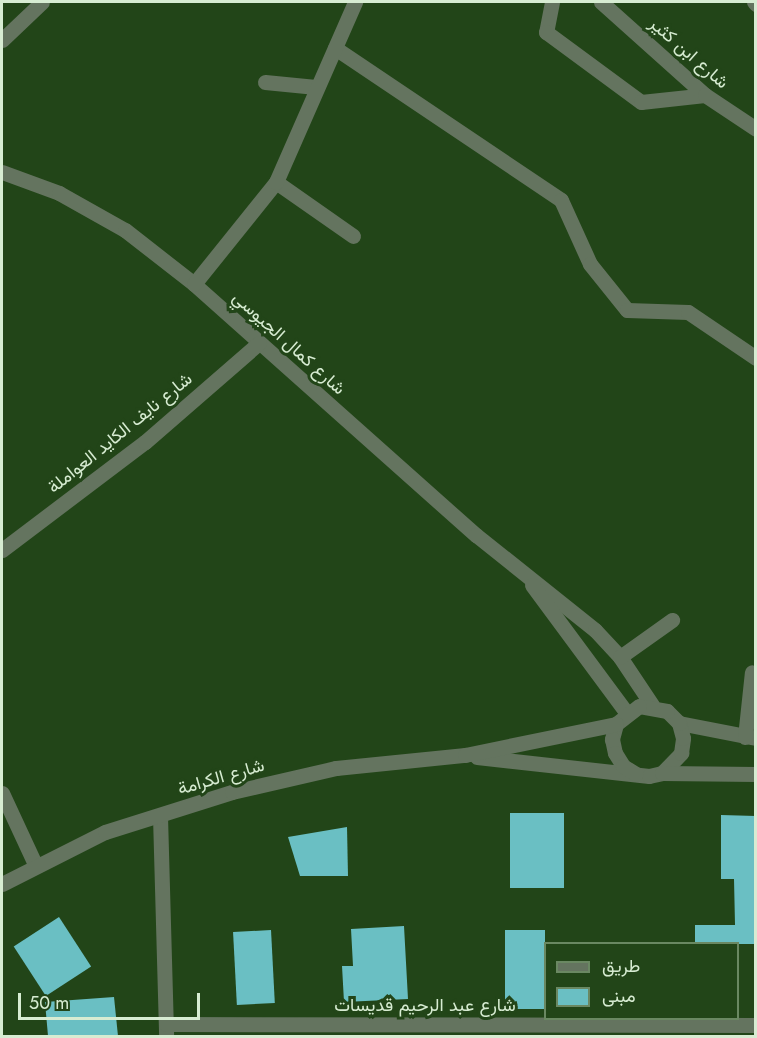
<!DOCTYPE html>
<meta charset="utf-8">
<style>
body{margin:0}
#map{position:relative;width:757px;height:1038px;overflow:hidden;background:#224518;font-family:Jost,Vazirmatn,sans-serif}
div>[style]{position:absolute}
.building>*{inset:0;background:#6abfc3;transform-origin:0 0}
.minor>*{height:15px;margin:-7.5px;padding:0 7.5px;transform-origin:7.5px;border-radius:7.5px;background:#64745f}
span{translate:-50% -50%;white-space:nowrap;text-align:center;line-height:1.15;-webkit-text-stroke:6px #224518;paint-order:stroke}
.street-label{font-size:18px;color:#d7ecd2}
.frame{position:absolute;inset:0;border:3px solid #d7ecd2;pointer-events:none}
.legend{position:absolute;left:544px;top:942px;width:195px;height:78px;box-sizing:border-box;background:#224518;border:2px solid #6a8862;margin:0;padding:8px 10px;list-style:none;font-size:18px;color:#d7ecd2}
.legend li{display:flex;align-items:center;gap:12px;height:30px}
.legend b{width:30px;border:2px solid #6a8862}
.scale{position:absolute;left:18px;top:993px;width:182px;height:27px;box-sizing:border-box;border:3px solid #d7ecd2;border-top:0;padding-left:8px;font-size:18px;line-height:21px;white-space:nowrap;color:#d7ecd2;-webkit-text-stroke:4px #224518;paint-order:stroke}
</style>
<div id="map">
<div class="building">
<i style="left:510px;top:813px;width:54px;height:75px"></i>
<i style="clip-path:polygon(721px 815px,756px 816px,756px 944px,695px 944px,695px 925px,735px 925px,734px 879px,721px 879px)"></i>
<i style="clip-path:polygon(347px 827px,348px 876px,300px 876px,288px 837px)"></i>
<i style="left:59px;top:917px;width:59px;height:54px;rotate:57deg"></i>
<i style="clip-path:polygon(404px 926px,408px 999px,344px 1002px,342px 966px,353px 966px,351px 929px)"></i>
<i style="left:271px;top:930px;width:73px;height:38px;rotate:87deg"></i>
<i style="left:505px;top:930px;width:40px;height:79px"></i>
<i style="clip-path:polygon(114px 997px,118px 1036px,48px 1036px,45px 1002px)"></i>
</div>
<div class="minor">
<i style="left:552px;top:2px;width:31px;rotate:101deg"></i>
<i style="left:546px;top:32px;width:118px;rotate:36.4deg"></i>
<i style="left:641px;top:102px;width:64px;rotate:-6.2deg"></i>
<i style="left:601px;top:2px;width:140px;rotate:41.8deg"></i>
<i style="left:705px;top:95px;width:61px;rotate:33.7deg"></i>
<i style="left:754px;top:2px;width:3px;rotate:45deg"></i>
<i style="left:2px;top:40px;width:55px;rotate:-43.5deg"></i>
<i style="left:335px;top:48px;width:272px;rotate:33.9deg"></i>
<i style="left:561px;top:200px;width:70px;rotate:65.6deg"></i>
<i style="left:590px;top:264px;width:59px;rotate:51.2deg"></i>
<i style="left:627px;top:310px;width:61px;rotate:1.9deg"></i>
<i style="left:688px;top:312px;width:82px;rotate:34.1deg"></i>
<i style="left:265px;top:82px;width:51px;rotate:5.6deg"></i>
<i style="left:2px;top:172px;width:61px;rotate:20.2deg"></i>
<i style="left:59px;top:193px;width:76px;rotate:29.3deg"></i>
<i style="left:125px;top:230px;width:88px;rotate:38deg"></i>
<i style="left:194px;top:284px;width:378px;rotate:41.7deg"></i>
<i style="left:476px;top:535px;width:152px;rotate:38.6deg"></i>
<i style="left:595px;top:630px;width:37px;rotate:47deg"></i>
<i style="left:620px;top:657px;width:58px;rotate:56.3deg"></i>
<i style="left:276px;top:182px;width:94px;rotate:35deg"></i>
<i style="left:194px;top:284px;width:131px;rotate:-51.2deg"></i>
<i style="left:276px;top:182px;width:197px;rotate:-66.3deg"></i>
<i style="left:2px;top:550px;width:179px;rotate:-37.1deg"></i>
<i style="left:145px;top:442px;width:151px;rotate:-41deg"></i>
<i style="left:532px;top:585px;width:158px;rotate:53.5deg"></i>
<i style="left:620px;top:657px;width:64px;rotate:-35.4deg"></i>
<i style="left:679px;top:723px;width:78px;rotate:11deg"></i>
<i style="left:745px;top:737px;width:65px;rotate:-83.9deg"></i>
<i style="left:477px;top:757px;width:173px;rotate:6.3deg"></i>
<i style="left:649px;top:776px;width:13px;rotate:-13deg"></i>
<i style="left:662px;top:773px;width:28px;rotate:-46deg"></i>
<i style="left:681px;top:753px;width:15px;rotate:-82deg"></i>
<i style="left:683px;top:738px;width:16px;rotate:-105deg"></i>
<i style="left:679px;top:723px;width:17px;rotate:-135deg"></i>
<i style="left:667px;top:711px;width:28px;rotate:-170deg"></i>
<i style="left:639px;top:706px;width:29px;rotate:142deg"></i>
<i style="left:616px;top:724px;width:16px;rotate:105deg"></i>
<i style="left:612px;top:739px;width:14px;rotate:78deg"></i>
<i style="left:615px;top:753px;width:15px;rotate:58deg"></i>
<i style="left:623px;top:766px;width:15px;rotate:32deg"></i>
<i style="left:662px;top:773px;width:94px;rotate:0.6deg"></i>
<i style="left:2px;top:793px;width:78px;rotate:65.1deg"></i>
<i style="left:160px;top:816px;width:220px;rotate:88.4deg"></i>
<i style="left:2px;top:884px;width:115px;rotate:-26.8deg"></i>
<i style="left:105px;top:832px;width:133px;rotate:-17.5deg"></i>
<i style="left:232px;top:792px;width:107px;rotate:-13deg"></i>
<i style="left:336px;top:768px;width:130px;rotate:-5.8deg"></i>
<i style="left:465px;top:755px;width:154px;rotate:-11.6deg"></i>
<i style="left:166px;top:1024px;width:590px;rotate:0.1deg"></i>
</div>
<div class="street-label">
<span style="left:689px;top:53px;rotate:41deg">شارع ابن كثير</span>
<span style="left:289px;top:343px;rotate:42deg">شارع كمال الجيوسي</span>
<span style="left:120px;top:433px;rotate:-39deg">شارع نايف الكايد العواملة</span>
<span style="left:221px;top:777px;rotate:-16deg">شارع الكرامة</span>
<span style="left:425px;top:1005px">شارع عبد الرحيم قديسات</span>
</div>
<div class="frame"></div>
<ul class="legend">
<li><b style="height:8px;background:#64745f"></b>طريق</li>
<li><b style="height:16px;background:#6abfc3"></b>مبنى</li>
</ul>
<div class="scale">50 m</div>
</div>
